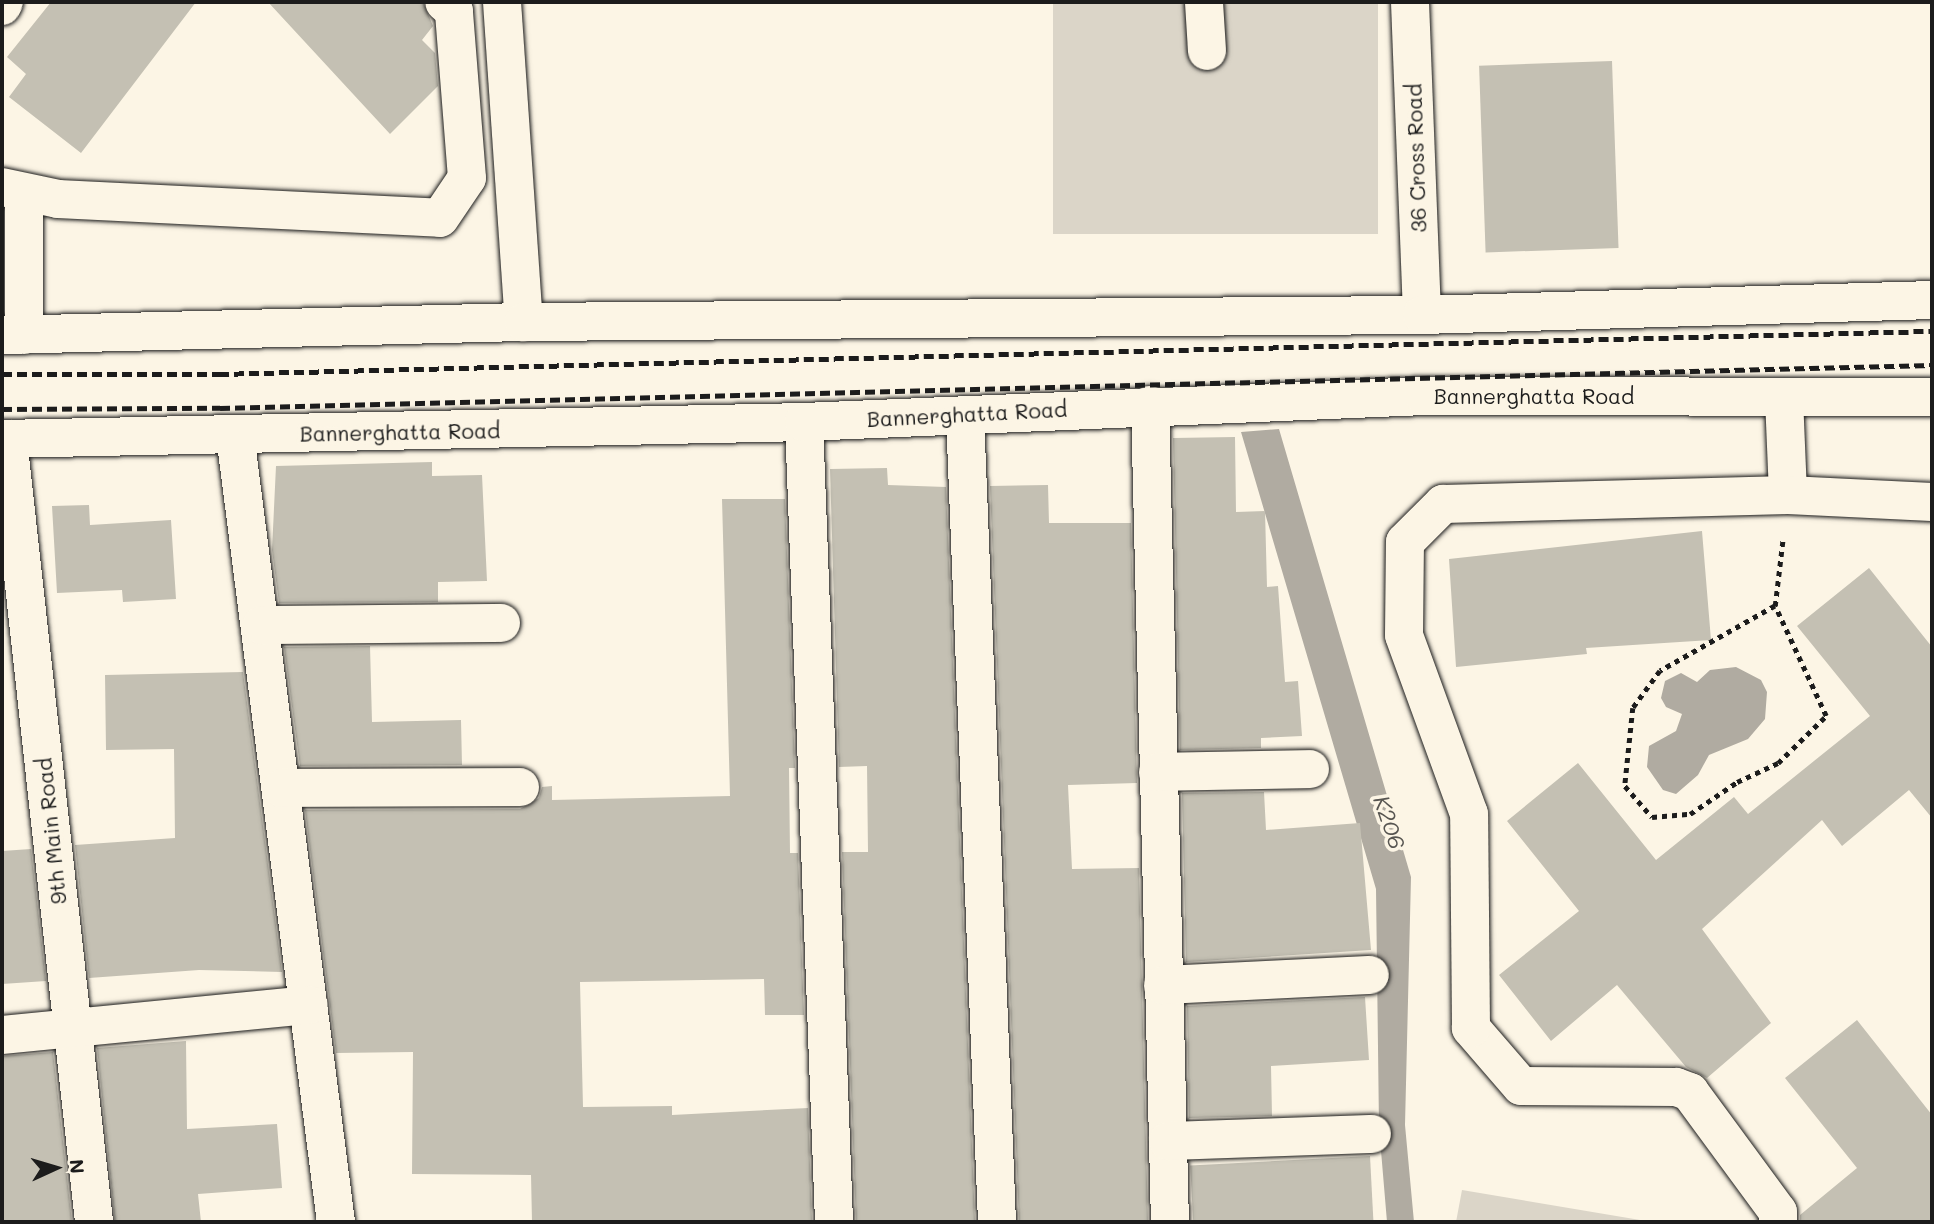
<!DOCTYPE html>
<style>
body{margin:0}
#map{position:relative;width:1934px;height:1224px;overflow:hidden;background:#fcf5e5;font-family:Mali,sans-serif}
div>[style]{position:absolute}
.green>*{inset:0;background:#dbd5c8;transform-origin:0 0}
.water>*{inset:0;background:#b0aba1}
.building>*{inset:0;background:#c4c0b3;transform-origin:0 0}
.path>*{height:4.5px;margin-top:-2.25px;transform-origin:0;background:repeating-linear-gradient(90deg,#1c1c1c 0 5px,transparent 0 10px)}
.roads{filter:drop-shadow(0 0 2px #1c1c1c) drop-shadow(0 0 2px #1c1c1c)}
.minor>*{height:38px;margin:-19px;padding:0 19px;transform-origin:19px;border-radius:19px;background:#fcf5e5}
.major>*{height:38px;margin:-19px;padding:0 19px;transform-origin:19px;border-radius:19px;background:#fcf5e5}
.rail>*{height:5px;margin-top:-2.5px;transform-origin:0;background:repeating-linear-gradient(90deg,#1c1c1c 0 10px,transparent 0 15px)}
span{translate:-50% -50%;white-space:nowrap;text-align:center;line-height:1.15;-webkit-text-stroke:7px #fcf5e5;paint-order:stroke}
.street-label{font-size:21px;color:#1c1c1c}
.water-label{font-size:23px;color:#575551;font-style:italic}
.frame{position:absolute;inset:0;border:4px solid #1c1c1c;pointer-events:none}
.north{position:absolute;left:21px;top:1133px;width:70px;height:70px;-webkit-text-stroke:5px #fcf5e5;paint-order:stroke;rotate:86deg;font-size:19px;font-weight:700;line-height:28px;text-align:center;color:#1c1c1c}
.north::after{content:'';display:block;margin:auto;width:24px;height:32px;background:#1c1c1c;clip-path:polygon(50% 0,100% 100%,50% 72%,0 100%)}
</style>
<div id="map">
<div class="green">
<i style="left:1053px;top:2px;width:325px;height:232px"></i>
<i style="clip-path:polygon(1462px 1190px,1652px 1222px,1456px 1222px)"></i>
</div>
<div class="water">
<i style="clip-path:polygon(1279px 429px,1411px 877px,1405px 1125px,1414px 1222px,1387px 1222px,1379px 1127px,1376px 889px,1241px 432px)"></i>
<i style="clip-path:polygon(1736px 667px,1761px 680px,1767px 692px,1765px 719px,1748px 739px,1709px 755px,1698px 775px,1676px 794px,1663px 790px,1647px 767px,1649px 746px,1676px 731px,1682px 714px,1666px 707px,1661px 698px,1665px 681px,1681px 673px,1697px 682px,1710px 670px)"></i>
</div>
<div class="building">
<i style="clip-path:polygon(51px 2px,196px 2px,81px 153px,9px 97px,26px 74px,7px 57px)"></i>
<i style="clip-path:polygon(268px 2px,423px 2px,433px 26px,422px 40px,435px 53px,438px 86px,390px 134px)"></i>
<i style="left:1612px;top:61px;width:187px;height:133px;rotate:88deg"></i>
<i style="clip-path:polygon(1235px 437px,1236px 512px,1265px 511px,1267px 587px,1278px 586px,1285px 682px,1298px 681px,1302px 736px,1261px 738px,1261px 748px,1180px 750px,1173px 438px)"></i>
<i style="clip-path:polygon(432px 462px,432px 476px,482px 475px,487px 581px,438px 582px,438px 602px,279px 603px,272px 550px,276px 466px)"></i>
<i style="clip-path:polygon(887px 468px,888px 485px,946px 487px,975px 1222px,856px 1222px,842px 852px,868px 852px,867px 766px,839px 767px,830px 469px)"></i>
<i style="clip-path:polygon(1048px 485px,1049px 523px,1131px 523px,1137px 783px,1068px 785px,1072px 869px,1139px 868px,1148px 1222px,1019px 1222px,990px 486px)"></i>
<i style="clip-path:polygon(722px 499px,785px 499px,795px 768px,789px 768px,790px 853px,798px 853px,804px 1015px,765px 1015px,764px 979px,580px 982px,583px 1107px,672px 1106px,672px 1115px,808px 1108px,812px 1222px,532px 1222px,531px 1175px,412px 1174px,413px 1052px,336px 1053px,305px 810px,520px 809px,539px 798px,542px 787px,552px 786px,552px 800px,730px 796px)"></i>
<i style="clip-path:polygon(89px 505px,90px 525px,171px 520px,176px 599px,123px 602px,122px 590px,57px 593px,52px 506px)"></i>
<i style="clip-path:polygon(1702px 531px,1711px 640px,1586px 648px,1587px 654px,1456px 667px,1449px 559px)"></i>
<i style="clip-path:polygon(1869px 568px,1932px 647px,1932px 818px,1909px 790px,1842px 846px,1822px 820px,1702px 929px,1771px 1023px,1707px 1078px,1686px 1067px,1617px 985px,1551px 1041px,1499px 975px,1579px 911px,1507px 821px,1578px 763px,1656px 860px,1734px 797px,1748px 814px,1870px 716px,1797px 626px)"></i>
<i style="clip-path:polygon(370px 646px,372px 722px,461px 720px,462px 765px,300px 766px,284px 647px)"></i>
<i style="clip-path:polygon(243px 672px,282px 972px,199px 970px,89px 978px,75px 845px,175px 838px,174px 749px,106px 750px,105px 675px)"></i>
<i style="clip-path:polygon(1264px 792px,1266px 830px,1360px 823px,1371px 950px,1186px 962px,1182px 793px)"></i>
<i style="clip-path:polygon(31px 849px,46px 981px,2px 984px,2px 851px)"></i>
<i style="clip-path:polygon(1365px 997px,1369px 1060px,1271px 1066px,1272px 1116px,1189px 1118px,1187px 1006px)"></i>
<i style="clip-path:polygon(1857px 1020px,1932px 1115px,1932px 1222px,1800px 1222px,1800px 1215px,1857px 1168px,1785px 1078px)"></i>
<i style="clip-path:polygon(186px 1041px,187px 1129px,277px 1124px,282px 1188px,198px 1194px,201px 1222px,115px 1222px,97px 1048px)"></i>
<i style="clip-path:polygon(53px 1052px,72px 1222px,2px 1222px,2px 1056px)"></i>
<i style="left:1370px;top:1156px;width:66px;height:180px;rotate:87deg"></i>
</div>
<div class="path">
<i style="left:1775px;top:606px;width:132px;rotate:150.5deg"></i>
<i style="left:1660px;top:671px;width:46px;rotate:126.1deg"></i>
<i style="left:1633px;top:708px;width:78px;rotate:95.9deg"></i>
<i style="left:1625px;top:786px;width:41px;rotate:48.9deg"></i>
<i style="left:1652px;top:817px;width:38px;rotate:-5deg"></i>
<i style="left:1690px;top:814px;width:57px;rotate:-34.2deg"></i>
<i style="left:1737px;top:782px;width:45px;rotate:-24.9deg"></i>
<i style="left:1778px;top:763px;width:67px;rotate:-44.4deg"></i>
<i style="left:1826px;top:716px;width:121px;rotate:-114.9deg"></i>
<i style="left:1775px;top:606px;width:68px;rotate:-83.3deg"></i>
</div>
<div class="roads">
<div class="minor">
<i style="left:502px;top:2px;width:321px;rotate:86.1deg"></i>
<i style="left:1204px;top:2px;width:49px;rotate:86.5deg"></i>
<i style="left:1410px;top:2px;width:313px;rotate:87.8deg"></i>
<i style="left:2px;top:6px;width:4px;rotate:-63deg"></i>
<i style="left:2px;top:187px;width:57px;rotate:12.1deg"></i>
<i style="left:58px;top:199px;width:382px;rotate:2.8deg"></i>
<i style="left:440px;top:218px;width:48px;rotate:-56deg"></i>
<i style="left:467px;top:178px;width:168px;rotate:-94.5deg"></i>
<i style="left:454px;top:11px;width:13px;rotate:-138deg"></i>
<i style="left:24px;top:194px;width:141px;rotate:90deg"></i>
<i style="left:1784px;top:398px;width:97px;rotate:87.6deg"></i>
<i style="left:1150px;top:405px;width:817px;rotate:88.6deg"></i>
<i style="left:965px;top:415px;width:808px;rotate:87.73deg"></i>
<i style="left:804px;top:422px;width:801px;rotate:87.85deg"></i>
<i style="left:235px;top:435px;width:793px;rotate:82.69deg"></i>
<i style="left:8px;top:439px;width:788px;rotate:83.73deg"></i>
<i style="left:262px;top:625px;width:239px;rotate:-0.5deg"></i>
<i style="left:1158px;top:772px;width:152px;rotate:-1.1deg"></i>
<i style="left:282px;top:788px;width:238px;rotate:-0.2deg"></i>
<i style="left:1163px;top:985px;width:207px;rotate:-2.8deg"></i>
<i style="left:2px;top:1035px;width:308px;rotate:-5.6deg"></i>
<i style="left:1168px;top:1141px;width:204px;rotate:-2deg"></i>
<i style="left:1778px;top:1222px;width:10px;rotate:-90deg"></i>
<i style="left:1778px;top:1212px;width:149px;rotate:-126.3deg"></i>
<i style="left:1690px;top:1092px;width:15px;rotate:-160deg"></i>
<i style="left:1676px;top:1087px;width:155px;rotate:-179.6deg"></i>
<i style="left:1521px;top:1086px;width:77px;rotate:-130.8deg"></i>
<i style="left:1471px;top:1028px;width:214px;rotate:-90.5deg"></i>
<i style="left:1469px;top:814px;width:190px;rotate:-110deg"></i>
<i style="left:1404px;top:635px;width:93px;rotate:-89.4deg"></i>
<i style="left:1405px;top:542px;width:54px;rotate:-45deg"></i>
<i style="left:1443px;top:504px;width:345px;rotate:-1.5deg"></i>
<i style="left:1788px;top:495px;width:144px;rotate:2.8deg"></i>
</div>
<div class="major">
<i style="left:2px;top:335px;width:522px;rotate:-1.43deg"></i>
<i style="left:524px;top:322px;width:898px;rotate:-0.45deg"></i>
<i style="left:1422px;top:315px;width:510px;rotate:-1.68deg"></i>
<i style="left:2px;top:439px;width:802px;rotate:-1.21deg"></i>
<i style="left:804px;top:422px;width:621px;rotate:-2.4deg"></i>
<i style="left:1424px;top:396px;width:508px;rotate:0.11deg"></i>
</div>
</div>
<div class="rail">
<i style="left:2px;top:374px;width:217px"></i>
<i style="left:219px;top:374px;width:1714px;rotate:-1.44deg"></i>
<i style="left:2px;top:409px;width:218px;rotate:-0.3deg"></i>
<i style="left:220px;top:408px;width:1713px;rotate:-1.44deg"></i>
</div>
<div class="street-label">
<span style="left:1416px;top:158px;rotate:-92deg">36 Cross Road</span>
<span style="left:1534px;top:396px">Bannerghatta Road</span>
<span style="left:967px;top:414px;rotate:-3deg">Bannerghatta Road</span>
<span style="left:400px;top:432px;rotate:-1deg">Bannerghatta Road</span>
<span style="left:51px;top:831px;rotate:-96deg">9th Main Road</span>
</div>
<div class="water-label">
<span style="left:1390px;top:822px;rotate:71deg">K206</span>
</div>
<div class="frame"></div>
<div class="north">N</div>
</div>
